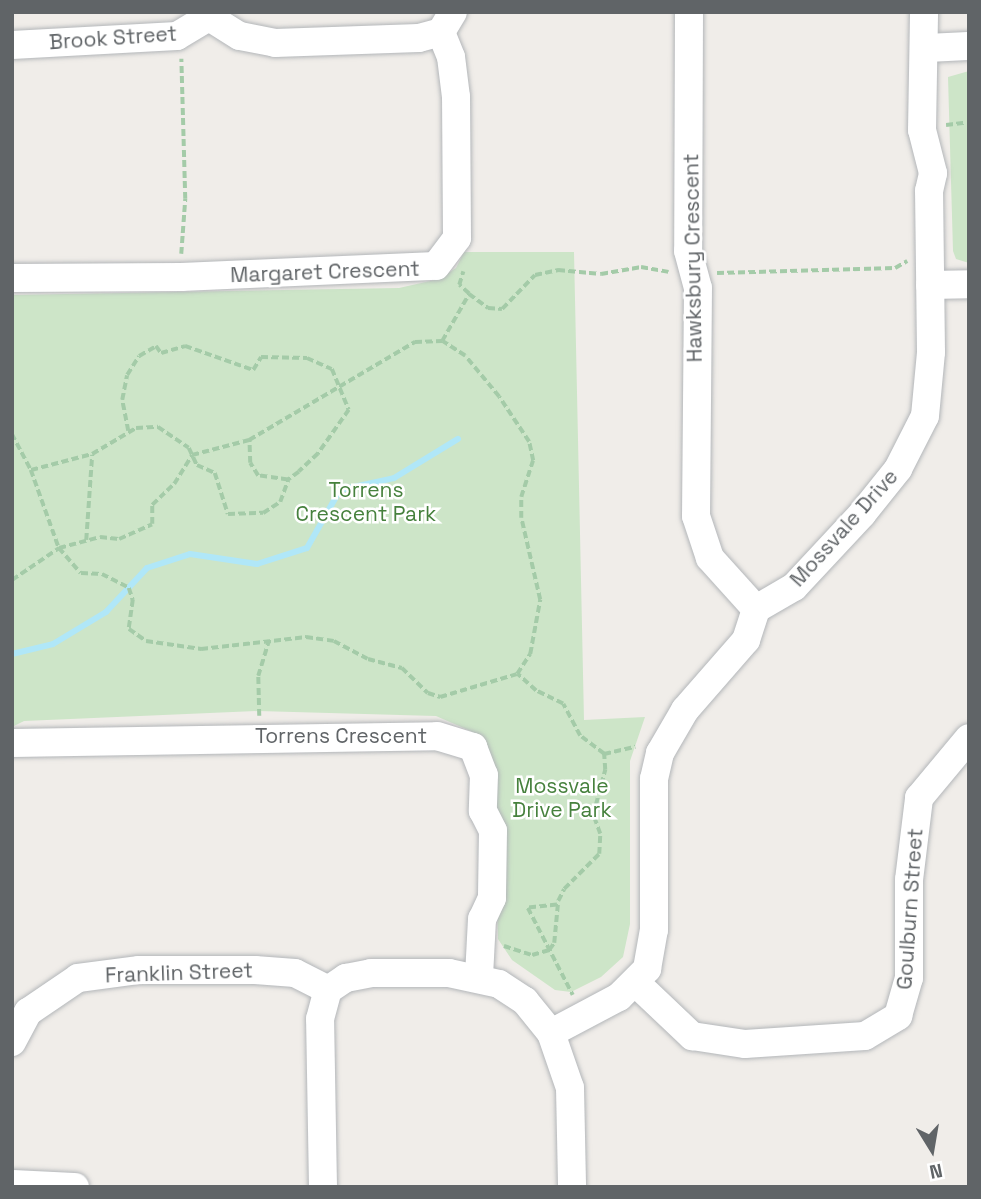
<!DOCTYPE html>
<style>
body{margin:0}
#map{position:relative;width:981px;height:1199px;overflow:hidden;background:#f0ede9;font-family:"Space Grotesk",sans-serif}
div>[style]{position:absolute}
.green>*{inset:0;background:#cde5c8}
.stream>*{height:6px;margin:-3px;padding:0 3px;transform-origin:3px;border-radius:3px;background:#b0e7f8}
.path>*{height:3.5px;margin-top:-1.75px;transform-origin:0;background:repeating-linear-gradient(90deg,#a4cba8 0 7px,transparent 0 10.5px)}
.roads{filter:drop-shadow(0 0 2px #b3b6b9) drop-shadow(0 0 2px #b3b6b9)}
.minor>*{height:28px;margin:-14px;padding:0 14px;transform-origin:14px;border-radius:14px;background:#fff}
span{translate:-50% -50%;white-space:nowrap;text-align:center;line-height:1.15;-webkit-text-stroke:5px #fff;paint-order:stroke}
.street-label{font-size:21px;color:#606467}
.park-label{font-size:21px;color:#46813d}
.frame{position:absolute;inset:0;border:14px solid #606467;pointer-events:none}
.north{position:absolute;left:897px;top:1115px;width:70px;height:70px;-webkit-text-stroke:5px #fff;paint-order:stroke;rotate:169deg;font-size:19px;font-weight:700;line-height:28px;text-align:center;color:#606467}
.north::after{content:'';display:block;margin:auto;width:24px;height:32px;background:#606467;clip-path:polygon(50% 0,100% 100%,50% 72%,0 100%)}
</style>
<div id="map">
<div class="green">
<i style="clip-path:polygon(969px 71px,969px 263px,956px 259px,953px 251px,948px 77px)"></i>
<i style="clip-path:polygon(464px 252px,574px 252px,584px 720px,645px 717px,630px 761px,630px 924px,623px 957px,601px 977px,571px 992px,555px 990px,512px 960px,498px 939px,493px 773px,482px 736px,436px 716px,258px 711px,24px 721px,12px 727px,12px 295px,399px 288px,439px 279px,456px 268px)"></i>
</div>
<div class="stream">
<i style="left:12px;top:654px;width:42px;rotate:-13.7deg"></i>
<i style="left:53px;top:644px;width:62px;rotate:-31.1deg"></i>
<i style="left:106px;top:612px;width:60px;rotate:-47deg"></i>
<i style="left:147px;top:568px;width:45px;rotate:-18deg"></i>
<i style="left:190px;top:554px;width:68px;rotate:8.5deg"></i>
<i style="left:257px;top:564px;width:52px;rotate:-17.7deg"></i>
<i style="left:307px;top:548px;width:67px;rotate:-60.4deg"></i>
<i style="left:340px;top:490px;width:55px;rotate:-12.5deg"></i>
<i style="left:394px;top:478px;width:75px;rotate:-31.4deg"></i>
</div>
<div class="path">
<i style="left:946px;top:125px;width:23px;rotate:-7deg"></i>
<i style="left:181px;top:254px;width:55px;rotate:-85.8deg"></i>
<i style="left:185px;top:199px;width:140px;rotate:-91.6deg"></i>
<i style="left:717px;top:273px;width:178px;rotate:-1.6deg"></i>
<i style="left:895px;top:268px;width:14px;rotate:-30deg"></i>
<i style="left:469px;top:294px;width:24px;rotate:36deg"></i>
<i style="left:488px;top:308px;width:14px;rotate:4deg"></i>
<i style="left:502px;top:309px;width:47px;rotate:-45.9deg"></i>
<i style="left:535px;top:275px;width:24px;rotate:-12deg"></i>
<i style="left:558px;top:270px;width:43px;rotate:5.3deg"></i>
<i style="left:601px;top:274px;width:41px;rotate:-9.9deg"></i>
<i style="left:641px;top:267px;width:28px;rotate:10deg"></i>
<i style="left:128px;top:431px;width:32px;rotate:-101deg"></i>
<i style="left:122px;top:400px;width:25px;rotate:-79deg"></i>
<i style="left:127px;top:375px;width:22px;rotate:-58deg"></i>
<i style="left:139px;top:356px;width:20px;rotate:-30deg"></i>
<i style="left:156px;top:346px;width:9px;rotate:54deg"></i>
<i style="left:161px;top:353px;width:25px;rotate:-16deg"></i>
<i style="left:185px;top:346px;width:72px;rotate:19.4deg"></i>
<i style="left:253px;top:370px;width:15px;rotate:-58deg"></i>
<i style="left:261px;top:357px;width:46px;rotate:1.2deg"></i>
<i style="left:307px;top:358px;width:27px;rotate:24deg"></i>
<i style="left:332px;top:369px;width:44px;rotate:67.5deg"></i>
<i style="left:349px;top:410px;width:54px;rotate:125.2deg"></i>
<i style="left:318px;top:454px;width:26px;rotate:137deg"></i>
<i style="left:299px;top:472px;width:14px;rotate:144deg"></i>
<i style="left:288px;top:480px;width:30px;rotate:-172deg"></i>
<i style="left:258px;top:476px;width:15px;rotate:-122deg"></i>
<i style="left:250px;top:463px;width:23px;rotate:-92deg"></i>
<i style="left:12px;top:434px;width:41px;rotate:62.2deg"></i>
<i style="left:31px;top:470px;width:83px;rotate:70.3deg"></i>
<i style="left:59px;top:548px;width:33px;rotate:49deg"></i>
<i style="left:81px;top:573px;width:21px;rotate:3deg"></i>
<i style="left:102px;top:574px;width:30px;rotate:27deg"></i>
<i style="left:129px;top:588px;width:13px;rotate:72deg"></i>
<i style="left:133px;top:600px;width:29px;rotate:98deg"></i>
<i style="left:129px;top:629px;width:21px;rotate:35deg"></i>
<i style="left:146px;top:641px;width:56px;rotate:8.3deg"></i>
<i style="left:201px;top:649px;width:106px;rotate:-6.5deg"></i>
<i style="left:306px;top:637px;width:28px;rotate:8deg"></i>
<i style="left:334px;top:641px;width:38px;rotate:28deg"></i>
<i style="left:368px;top:659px;width:35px;rotate:15deg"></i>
<i style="left:402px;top:668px;width:36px;rotate:44deg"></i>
<i style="left:428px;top:693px;width:13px;rotate:18deg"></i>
<i style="left:440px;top:697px;width:80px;rotate:-16.6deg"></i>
<i style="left:517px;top:674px;width:24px;rotate:-57deg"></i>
<i style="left:530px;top:654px;width:55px;rotate:-79.5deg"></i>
<i style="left:540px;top:600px;width:84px;rotate:-103deg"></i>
<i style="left:521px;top:518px;width:21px;rotate:-90deg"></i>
<i style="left:521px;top:497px;width:38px;rotate:-72deg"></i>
<i style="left:533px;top:461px;width:19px;rotate:-102deg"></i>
<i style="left:529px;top:442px;width:54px;rotate:-123.7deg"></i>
<i style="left:499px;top:397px;width:53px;rotate:-129.7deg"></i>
<i style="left:465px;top:356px;width:27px;rotate:-147deg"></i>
<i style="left:442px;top:341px;width:54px;rotate:-60.1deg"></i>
<i style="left:469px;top:294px;width:13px;rotate:-138deg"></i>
<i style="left:459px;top:285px;width:14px;rotate:-73deg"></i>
<i style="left:31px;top:470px;width:63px;rotate:-14.7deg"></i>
<i style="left:92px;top:454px;width:51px;rotate:-30.6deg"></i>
<i style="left:136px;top:428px;width:22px;rotate:-3deg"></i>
<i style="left:158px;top:427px;width:37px;rotate:34deg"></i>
<i style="left:189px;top:448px;width:19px;rotate:65deg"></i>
<i style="left:197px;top:465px;width:20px;rotate:24deg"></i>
<i style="left:215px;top:473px;width:43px;rotate:72.4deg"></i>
<i style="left:228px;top:514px;width:35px;rotate:-2deg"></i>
<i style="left:263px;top:513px;width:20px;rotate:-33deg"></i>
<i style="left:280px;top:502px;width:23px;rotate:-70deg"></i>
<i style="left:86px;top:540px;width:85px;rotate:-86deg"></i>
<i style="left:12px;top:580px;width:57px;rotate:-34.2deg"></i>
<i style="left:59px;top:548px;width:42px;rotate:-15deg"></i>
<i style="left:100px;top:537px;width:19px;rotate:6deg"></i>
<i style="left:119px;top:539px;width:36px;rotate:-24deg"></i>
<i style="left:152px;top:524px;width:19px;rotate:-90deg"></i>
<i style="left:152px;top:505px;width:30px;rotate:-44deg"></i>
<i style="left:174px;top:484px;width:34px;rotate:-58deg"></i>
<i style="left:192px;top:455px;width:59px;rotate:-14.7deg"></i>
<i style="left:249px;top:440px;width:193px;rotate:-30.6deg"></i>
<i style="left:415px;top:342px;width:27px;rotate:-2deg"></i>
<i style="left:259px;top:716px;width:40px;rotate:-91.4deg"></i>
<i style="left:258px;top:676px;width:37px;rotate:-73deg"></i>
<i style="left:604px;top:754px;width:32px;rotate:-13deg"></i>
<i style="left:557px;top:905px;width:29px;rotate:174deg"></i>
<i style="left:528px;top:908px;width:98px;rotate:62.7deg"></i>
<i style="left:504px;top:946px;width:29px;rotate:18deg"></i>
<i style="left:532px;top:955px;width:18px;rotate:-16deg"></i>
<i style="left:549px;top:950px;width:9px;rotate:-54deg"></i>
<i style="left:554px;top:943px;width:42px;rotate:-84.6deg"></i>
<i style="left:558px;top:901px;width:13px;rotate:-63deg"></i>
<i style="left:564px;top:889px;width:49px;rotate:-45deg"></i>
<i style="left:599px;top:854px;width:20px;rotate:-87deg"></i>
<i style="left:600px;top:834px;width:20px;rotate:-110deg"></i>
<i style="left:593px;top:815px;width:47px;rotate:-75.1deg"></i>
<i style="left:605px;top:770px;width:16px;rotate:-94deg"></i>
<i style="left:604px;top:754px;width:30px;rotate:-143deg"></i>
<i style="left:580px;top:736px;width:36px;rotate:-118deg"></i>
<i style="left:563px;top:704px;width:30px;rotate:-154deg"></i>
<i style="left:536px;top:691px;width:25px;rotate:-138deg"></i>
</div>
<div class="roads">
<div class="minor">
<i style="left:211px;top:12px;width:5px;rotate:112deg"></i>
<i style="left:209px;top:17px;width:36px;rotate:32deg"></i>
<i style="left:240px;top:36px;width:36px;rotate:11deg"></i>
<i style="left:275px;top:43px;width:144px;rotate:-2deg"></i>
<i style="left:419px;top:38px;width:23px;rotate:-15deg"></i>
<i style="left:441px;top:32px;width:23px;rotate:-59deg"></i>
<i style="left:689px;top:12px;width:239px;rotate:90.2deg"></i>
<i style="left:688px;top:251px;width:38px;rotate:75deg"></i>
<i style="left:698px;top:288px;width:228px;rotate:90.5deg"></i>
<i style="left:696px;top:516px;width:44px;rotate:71.6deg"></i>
<i style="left:710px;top:558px;width:69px;rotate:48deg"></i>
<i style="left:12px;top:45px;width:165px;rotate:-3.1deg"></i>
<i style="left:177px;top:36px;width:37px;rotate:-31deg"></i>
<i style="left:926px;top:48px;width:43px;rotate:-2.7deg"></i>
<i style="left:12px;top:278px;width:169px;rotate:-0.3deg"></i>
<i style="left:181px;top:277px;width:255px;rotate:-2.5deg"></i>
<i style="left:436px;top:266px;width:35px;rotate:-53deg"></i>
<i style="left:457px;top:238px;width:141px;rotate:-90.4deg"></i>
<i style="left:456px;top:97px;width:40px;rotate:-97.1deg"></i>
<i style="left:451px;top:57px;width:27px;rotate:-112deg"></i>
<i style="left:930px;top:285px;width:39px;rotate:-1deg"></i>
<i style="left:12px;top:743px;width:425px;rotate:-0.9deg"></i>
<i style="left:437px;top:736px;width:38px;rotate:17deg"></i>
<i style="left:473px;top:747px;width:30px;rotate:69deg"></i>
<i style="left:484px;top:775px;width:36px;rotate:92deg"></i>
<i style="left:483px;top:811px;width:22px;rotate:63deg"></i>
<i style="left:493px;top:831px;width:67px;rotate:90.9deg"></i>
<i style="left:492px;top:898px;width:23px;rotate:115deg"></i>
<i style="left:482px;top:919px;width:58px;rotate:93deg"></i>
<i style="left:635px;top:982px;width:79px;rotate:43.5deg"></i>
<i style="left:692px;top:1036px;width:54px;rotate:8.6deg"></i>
<i style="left:745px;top:1044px;width:120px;rotate:-3.8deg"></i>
<i style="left:865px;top:1036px;width:39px;rotate:-31deg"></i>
<i style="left:898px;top:1016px;width:40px;rotate:-74deg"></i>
<i style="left:909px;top:978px;width:98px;rotate:-90deg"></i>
<i style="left:909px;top:880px;width:83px;rotate:-83deg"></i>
<i style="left:919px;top:798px;width:78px;rotate:-50.2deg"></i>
<i style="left:551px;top:1033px;width:77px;rotate:-27.9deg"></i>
<i style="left:619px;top:997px;width:40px;rotate:-45deg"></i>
<i style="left:647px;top:969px;width:40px;rotate:-80deg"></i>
<i style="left:654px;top:930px;width:151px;rotate:-90deg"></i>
<i style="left:654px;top:779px;width:27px;rotate:-77deg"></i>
<i style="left:660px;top:753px;width:50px;rotate:-59.8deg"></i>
<i style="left:685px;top:710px;width:93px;rotate:-48.9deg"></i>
<i style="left:746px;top:640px;width:33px;rotate:-72deg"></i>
<i style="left:756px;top:609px;width:44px;rotate:-30.1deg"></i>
<i style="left:794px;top:587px;width:100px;rotate:-47deg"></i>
<i style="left:862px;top:514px;width:58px;rotate:-51.3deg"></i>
<i style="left:898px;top:469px;width:59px;rotate:-63deg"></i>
<i style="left:925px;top:416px;width:64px;rotate:-84.6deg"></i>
<i style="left:931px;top:352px;width:161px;rotate:-90.7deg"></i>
<i style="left:929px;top:191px;width:18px;rotate:-77deg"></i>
<i style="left:933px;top:173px;width:44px;rotate:-104.3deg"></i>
<i style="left:922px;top:130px;width:118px;rotate:-89deg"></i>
<i style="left:12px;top:1042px;width:34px;rotate:-62deg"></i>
<i style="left:28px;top:1012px;width:60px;rotate:-34.2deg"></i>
<i style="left:78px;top:978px;width:62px;rotate:-7.5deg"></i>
<i style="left:139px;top:970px;width:116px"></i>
<i style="left:255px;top:970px;width:40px;rotate:4.3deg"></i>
<i style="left:295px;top:973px;width:37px;rotate:27deg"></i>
<i style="left:12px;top:1184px;width:63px;rotate:2.7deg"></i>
<i style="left:323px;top:1187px;width:168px;rotate:-91deg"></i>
<i style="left:320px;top:1019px;width:30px;rotate:-75deg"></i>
<i style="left:328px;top:990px;width:22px;rotate:-34deg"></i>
<i style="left:346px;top:978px;width:25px;rotate:-11deg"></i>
<i style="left:371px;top:973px;width:78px"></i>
<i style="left:449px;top:973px;width:51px;rotate:12.4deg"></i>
<i style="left:499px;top:984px;width:31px;rotate:33deg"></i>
<i style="left:525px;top:1001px;width:41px;rotate:50.9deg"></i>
<i style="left:551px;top:1033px;width:58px;rotate:70.9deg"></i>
<i style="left:570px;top:1088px;width:99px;rotate:88.8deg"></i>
</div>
</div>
<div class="street-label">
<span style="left:113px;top:38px;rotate:-4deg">Brook Street</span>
<span style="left:693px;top:258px;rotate:-91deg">Hawksbury Crescent</span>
<span style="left:325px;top:272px;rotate:-2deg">Margaret Crescent</span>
<span style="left:844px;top:528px;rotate:-48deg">Mossvale Drive</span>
<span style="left:341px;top:736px">Torrens Crescent</span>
<span style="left:910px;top:909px;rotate:-86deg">Goulburn Street</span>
<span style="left:179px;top:973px;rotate:-2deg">Franklin Street</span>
</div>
<div class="park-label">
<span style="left:366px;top:502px">Torrens<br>Crescent Park</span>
<span style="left:562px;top:798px">Mossvale<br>Drive Park</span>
</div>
<div class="frame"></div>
<div class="north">N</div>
</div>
